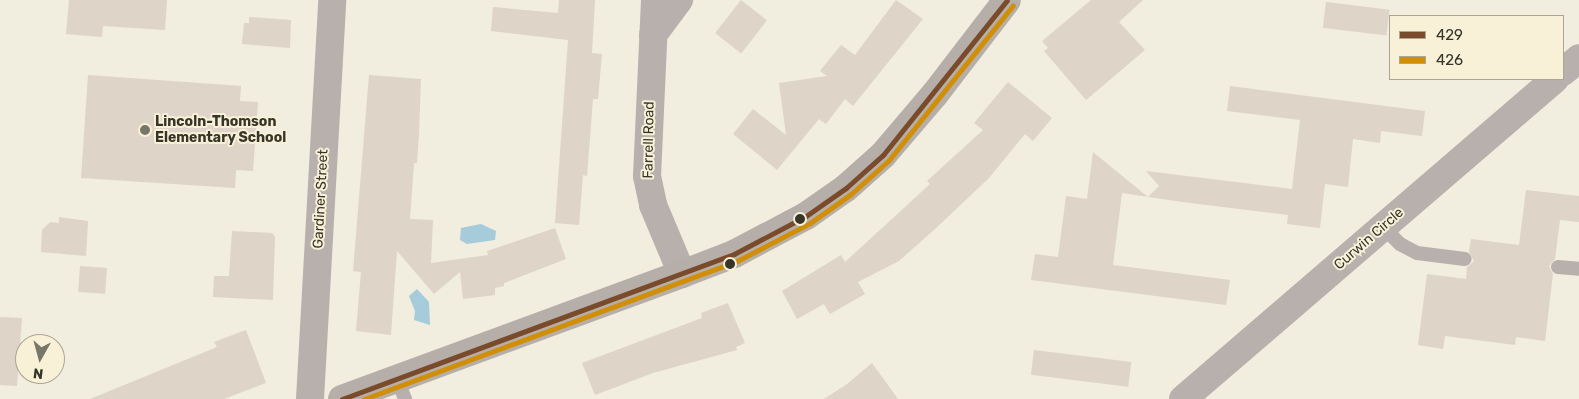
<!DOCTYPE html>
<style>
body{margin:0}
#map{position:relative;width:1579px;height:399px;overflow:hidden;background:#f1eddf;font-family:Rubik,sans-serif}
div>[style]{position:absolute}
.water>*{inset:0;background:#a6cbdb}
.building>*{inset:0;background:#ded4c7;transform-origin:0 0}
.service>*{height:14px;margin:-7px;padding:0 7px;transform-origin:7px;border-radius:7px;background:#b8b0ac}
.minor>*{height:28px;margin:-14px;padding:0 14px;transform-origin:14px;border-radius:14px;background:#b8b0ac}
.secondary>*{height:28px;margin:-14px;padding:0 14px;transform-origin:14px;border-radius:14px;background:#b6aea9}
.bus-1>*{height:5px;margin:-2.5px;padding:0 2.5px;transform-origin:2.5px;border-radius:2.5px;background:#7a4b2a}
.bus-2>*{height:5px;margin:-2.5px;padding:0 2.5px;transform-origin:2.5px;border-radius:2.5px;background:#d18f08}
.dots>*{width:14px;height:14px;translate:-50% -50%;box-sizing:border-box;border:2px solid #f8f1d8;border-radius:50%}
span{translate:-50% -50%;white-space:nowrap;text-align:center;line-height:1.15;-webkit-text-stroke:4px #f8f1d8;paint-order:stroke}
.poi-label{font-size:14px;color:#37342a;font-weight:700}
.left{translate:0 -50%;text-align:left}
.street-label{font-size:14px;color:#37342a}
.legend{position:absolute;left:1389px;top:15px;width:175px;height:65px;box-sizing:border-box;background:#f8f1d8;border:1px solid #aba592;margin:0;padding:6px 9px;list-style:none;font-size:15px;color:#37342a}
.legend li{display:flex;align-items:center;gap:10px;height:25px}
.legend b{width:25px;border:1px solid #aba592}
.north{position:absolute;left:15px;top:334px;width:50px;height:50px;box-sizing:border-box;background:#f8f1d8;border:1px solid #aba592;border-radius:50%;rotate:187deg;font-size:14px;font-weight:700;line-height:20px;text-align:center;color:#37342a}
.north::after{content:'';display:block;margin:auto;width:18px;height:22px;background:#787569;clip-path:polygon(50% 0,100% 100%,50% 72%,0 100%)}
</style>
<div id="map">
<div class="water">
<i style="clip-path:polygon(481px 224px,496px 231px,495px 240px,467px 244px,460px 240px,461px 228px)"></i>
<i style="clip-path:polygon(417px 289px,429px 302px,430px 325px,414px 320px,415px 311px,409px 296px)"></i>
</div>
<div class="building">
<i style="clip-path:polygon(69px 0,167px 0,165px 30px,103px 26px,102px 37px,66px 34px)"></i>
<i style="clip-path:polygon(559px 0,595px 0,592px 53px,602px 54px,598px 99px,593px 99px,587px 176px,583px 175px,579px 225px,555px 223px,568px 40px,491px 31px,493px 7px,558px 13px)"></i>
<i style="left:741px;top:0;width:33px;height:42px;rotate:38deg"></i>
<i style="clip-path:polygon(896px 0,923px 19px,853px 106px,845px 99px,826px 124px,819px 119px,777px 170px,733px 134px,753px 109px,786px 135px,779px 83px,827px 76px,820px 71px,841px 45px,855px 55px)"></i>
<i style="clip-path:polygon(1091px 0,1143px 0,1119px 22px,1145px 50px,1086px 100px,1044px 51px,1048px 48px,1042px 41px)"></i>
<i style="left:1326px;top:2px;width:64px;height:26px;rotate:7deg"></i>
<i style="clip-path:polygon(249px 17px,291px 20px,290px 48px,242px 44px,244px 23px,249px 23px)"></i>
<i style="clip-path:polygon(88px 75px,241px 86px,240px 101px,258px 102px,253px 171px,236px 170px,235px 188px,81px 178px)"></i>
<i style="clip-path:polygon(369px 75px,421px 79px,419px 133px,417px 163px,414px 163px,410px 219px,433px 220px,431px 263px,488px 255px,487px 251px,555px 228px,566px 259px,504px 283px,504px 286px,495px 288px,495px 295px,463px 299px,460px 272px,434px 294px,397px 251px,391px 335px,356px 331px,361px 272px,353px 271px)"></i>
<i style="clip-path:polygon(1008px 82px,1052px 118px,1033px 141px,1025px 134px,989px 178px,935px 229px,899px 261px,858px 282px,865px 294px,830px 314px,824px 304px,797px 319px,782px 291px,841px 255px,845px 262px,930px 184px,927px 181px,983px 130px,974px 123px)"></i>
<i style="clip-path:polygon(1230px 86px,1425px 111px,1422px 136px,1381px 131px,1380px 143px,1353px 139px,1348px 187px,1325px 184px,1320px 228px,1287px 224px,1288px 215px,1182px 202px,1122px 193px,1113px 265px,1230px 280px,1226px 305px,1031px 280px,1035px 254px,1058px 257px,1066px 196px,1087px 199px,1093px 152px,1148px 197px,1159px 186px,1146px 171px,1292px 189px,1300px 120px,1227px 111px)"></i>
<i style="clip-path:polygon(1526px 190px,1579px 196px,1579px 222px,1560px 220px,1555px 259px,1549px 266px,1553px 274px,1545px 341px,1516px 337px,1515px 345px,1445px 336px,1443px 349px,1418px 345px,1427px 274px,1466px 279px,1467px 267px,1474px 261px,1469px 252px,1471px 239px,1519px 245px)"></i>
<i style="clip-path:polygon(59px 217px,88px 221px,86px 256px,41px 252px,42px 230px,50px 222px,59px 223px)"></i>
<i style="clip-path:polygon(232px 231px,272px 233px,275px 237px,273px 300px,213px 297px,214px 276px,229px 276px)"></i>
<i style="left:80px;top:266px;width:27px;height:26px;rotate:4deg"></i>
<i style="clip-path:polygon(728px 303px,745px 343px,736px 347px,737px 350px,653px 373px,595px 395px,582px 363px,702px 318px,701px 313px)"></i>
<i style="clip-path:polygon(0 317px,22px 318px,17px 386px,0 385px)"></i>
<i style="clip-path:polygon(246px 330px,266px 383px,224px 399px,90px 399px,217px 347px,214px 342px)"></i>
<i style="left:1034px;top:350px;width:98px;height:25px;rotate:7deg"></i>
<i style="clip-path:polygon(872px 363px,898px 399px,824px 399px,847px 384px)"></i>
</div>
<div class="service">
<i style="left:1383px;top:227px;width:24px;rotate:45deg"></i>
<i style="left:1400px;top:244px;width:19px;rotate:28deg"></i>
<i style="left:1417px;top:253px;width:48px;rotate:7.1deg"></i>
<i style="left:1558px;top:267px;width:21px;rotate:5deg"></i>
<i style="left:397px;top:379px;width:22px;rotate:68deg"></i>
</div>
<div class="minor">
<i style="left:655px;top:0;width:176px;rotate:92.6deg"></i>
<i style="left:647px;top:176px;width:30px;rotate:78deg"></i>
<i style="left:653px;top:205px;width:75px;rotate:67.2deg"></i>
<i style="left:653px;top:35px;width:44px;rotate:-53.4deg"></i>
<i style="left:1563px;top:72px;width:21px;rotate:-41deg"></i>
<i style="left:310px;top:399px;width:400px;rotate:-86.8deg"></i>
<i style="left:1183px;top:399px;width:491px;rotate:-40.7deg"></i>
</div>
<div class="secondary">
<i style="left:342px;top:399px;width:362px;rotate:-20.2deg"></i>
<i style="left:682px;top:274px;width:56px;rotate:-21deg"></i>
<i style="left:734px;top:254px;width:81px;rotate:-27.8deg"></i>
<i style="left:806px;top:216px;width:49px;rotate:-35deg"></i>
<i style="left:846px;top:188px;width:50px;rotate:-41.7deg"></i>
<i style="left:883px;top:155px;width:80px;rotate:-49.6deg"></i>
<i style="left:935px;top:94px;width:118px;rotate:-52.5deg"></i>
</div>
<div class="bus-1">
<i style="left:342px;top:399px;width:418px;rotate:-20.3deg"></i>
<i style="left:734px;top:254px;width:81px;rotate:-27.8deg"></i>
<i style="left:806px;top:216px;width:49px;rotate:-35deg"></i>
<i style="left:846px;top:188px;width:50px;rotate:-41.7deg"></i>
<i style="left:883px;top:155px;width:198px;rotate:-51.3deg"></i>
</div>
<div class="bus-2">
<i style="left:364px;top:399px;width:398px;rotate:-20.3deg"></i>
<i style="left:737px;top:261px;width:82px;rotate:-27.5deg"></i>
<i style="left:810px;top:223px;width:50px;rotate:-35.3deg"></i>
<i style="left:851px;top:194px;width:51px;rotate:-41.8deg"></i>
<i style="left:889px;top:160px;width:198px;rotate:-51.3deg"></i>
</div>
<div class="dots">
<i style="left:145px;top:130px;background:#787569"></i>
<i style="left:800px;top:219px;background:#37342a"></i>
<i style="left:730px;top:264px;background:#37342a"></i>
</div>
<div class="poi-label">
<span class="left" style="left:155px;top:130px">Lincoln-Thomson<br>Elementary School</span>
</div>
<div class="street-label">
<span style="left:649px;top:140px;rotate:-89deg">Farrell Road</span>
<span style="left:321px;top:199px;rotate:-87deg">Gardiner Street</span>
<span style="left:1369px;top:239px;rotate:-41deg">Curwin Circle</span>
</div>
<ul class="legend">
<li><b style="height:6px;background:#7a4b2a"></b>429</li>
<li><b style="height:6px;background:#d18f08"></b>426</li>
</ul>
<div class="north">N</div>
</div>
